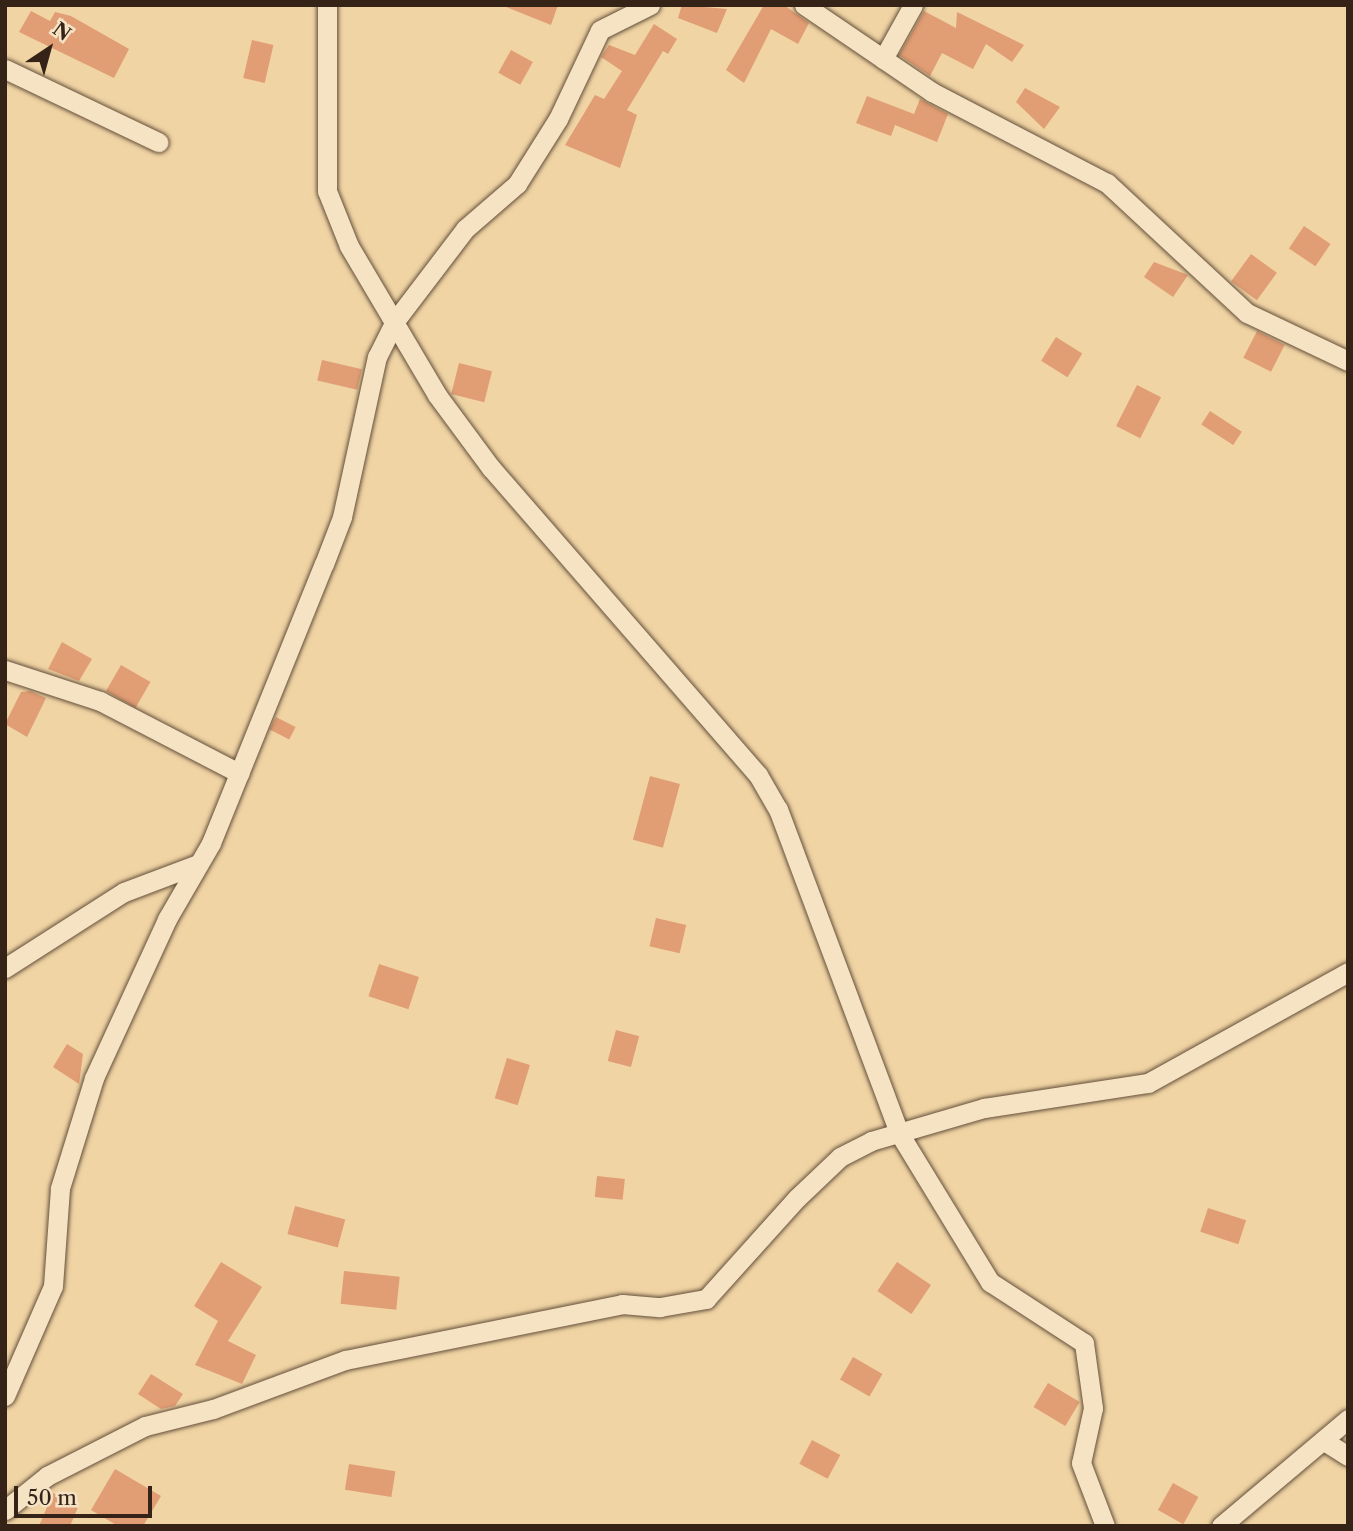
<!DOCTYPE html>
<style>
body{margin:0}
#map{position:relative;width:1353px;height:1531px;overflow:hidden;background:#f0d4a4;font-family:"Libre Caslon Text",serif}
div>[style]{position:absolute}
.building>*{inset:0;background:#e19d74;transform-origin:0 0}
.roads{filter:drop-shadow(0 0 2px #644f3b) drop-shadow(0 0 2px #644f3b)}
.minor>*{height:19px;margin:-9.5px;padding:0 9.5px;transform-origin:9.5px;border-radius:9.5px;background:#f5e3c4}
span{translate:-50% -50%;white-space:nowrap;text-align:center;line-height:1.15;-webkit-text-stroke:6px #f5e3c4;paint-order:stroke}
.frame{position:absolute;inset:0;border:7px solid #362318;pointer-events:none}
.north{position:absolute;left:14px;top:14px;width:70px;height:70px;-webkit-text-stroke:5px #f5e3c4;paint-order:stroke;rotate:36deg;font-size:19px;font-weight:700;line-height:28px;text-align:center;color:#362318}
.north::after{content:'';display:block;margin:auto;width:24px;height:32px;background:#362318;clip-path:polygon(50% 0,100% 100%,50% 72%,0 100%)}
.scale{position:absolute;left:14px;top:1486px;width:138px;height:32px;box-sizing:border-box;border:4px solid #362318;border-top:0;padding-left:9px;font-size:21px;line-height:24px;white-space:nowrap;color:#362318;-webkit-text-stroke:5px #f5e3c4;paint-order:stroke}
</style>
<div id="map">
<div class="building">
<i style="clip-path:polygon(501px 5px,558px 5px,551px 25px)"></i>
<i style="clip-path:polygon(682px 5px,727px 9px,717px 33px,678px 18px)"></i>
<i style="clip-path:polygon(764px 5px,784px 5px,809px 23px,798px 44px,771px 29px,744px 83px,726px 70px)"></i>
<i style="clip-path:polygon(31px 11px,50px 21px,55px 12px,71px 16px,129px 49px,114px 78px,19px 32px)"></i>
<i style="clip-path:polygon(924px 11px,956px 28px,957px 12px,1024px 45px,1012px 62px,986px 44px,973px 69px,942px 53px,930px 76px,899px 55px)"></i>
<i style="clip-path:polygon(654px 24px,677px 39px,668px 54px,663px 51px,627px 110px,637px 115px,620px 168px,565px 145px,595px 95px,604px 99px,622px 71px,601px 57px,609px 45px,635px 55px)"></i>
<i style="left:252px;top:40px;width:22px;height:39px;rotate:13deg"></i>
<i style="left:511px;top:50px;width:25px;height:26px;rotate:29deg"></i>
<i style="clip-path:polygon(1025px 88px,1060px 107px,1044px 129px,1016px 102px)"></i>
<i style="clip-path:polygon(867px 96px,914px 114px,920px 99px,948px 114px,937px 142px,895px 125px,891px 136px,856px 123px)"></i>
<i style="left:1304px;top:226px;width:32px;height:27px;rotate:34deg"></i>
<i style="left:1251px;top:254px;width:32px;height:34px;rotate:36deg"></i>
<i style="clip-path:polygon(1154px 262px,1188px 275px,1173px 297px,1144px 277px)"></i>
<i style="left:1257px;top:331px;width:31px;height:30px;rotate:27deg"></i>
<i style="left:1056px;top:337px;width:31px;height:28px;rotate:32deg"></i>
<i style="left:322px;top:360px;width:41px;height:21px;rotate:13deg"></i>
<i style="left:459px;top:363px;width:34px;height:32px;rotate:14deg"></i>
<i style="left:1137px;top:385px;width:27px;height:46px;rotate:27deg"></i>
<i style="left:1210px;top:411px;width:38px;height:16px;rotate:33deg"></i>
<i style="clip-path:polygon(62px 642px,92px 659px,79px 681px,48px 669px)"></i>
<i style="left:121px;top:665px;width:34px;height:30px;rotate:30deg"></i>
<i style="clip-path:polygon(30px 691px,46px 698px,27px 737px,5px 724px,21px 692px)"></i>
<i style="left:276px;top:717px;width:22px;height:14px;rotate:27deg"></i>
<i style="left:650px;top:776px;width:31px;height:66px;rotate:15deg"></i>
<i style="left:656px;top:918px;width:31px;height:29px;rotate:13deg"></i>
<i style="left:379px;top:964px;width:42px;height:34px;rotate:18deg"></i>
<i style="left:616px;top:1030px;width:24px;height:32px;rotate:15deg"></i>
<i style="clip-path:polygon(67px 1044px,83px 1054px,79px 1084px,53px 1067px)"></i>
<i style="left:507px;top:1058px;width:24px;height:42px;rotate:17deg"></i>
<i style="left:597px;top:1176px;width:28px;height:21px;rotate:6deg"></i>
<i style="left:295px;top:1206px;width:52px;height:29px;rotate:15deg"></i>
<i style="left:1208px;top:1208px;width:40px;height:25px;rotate:18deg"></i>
<i style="clip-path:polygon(221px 1262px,262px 1287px,228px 1341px,256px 1355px,242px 1384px,195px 1365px,218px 1321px,194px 1306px)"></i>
<i style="left:897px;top:1262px;width:41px;height:35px;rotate:34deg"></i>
<i style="left:344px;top:1271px;width:56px;height:33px;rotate:6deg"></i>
<i style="left:853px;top:1357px;width:34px;height:26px;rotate:30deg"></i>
<i style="clip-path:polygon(151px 1374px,183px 1394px,175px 1406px,161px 1409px,138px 1394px)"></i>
<i style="left:1048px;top:1383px;width:37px;height:28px;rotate:31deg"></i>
<i style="left:812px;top:1440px;width:32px;height:27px;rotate:28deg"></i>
<i style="left:349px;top:1464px;width:47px;height:26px;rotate:9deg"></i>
<i style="clip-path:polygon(115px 1469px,161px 1496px,143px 1526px,118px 1526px,91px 1510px)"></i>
<i style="left:1173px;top:1483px;width:29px;height:31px;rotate:29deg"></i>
<i style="clip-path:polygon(53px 1493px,79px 1505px,70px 1526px,39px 1526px)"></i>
</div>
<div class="roads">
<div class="minor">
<i style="left:327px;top:5px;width:186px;rotate:90deg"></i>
<i style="left:327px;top:191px;width:59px;rotate:68.2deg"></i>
<i style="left:349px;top:246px;width:173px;rotate:59.4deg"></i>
<i style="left:437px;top:395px;width:91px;rotate:53.5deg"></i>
<i style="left:491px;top:468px;width:407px;rotate:49deg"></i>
<i style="left:758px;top:775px;width:39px;rotate:60deg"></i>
<i style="left:778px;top:809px;width:346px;rotate:69.5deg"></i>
<i style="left:899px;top:1133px;width:175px;rotate:58.6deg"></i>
<i style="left:990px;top:1282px;width:112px;rotate:33deg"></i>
<i style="left:1084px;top:1343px;width:66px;rotate:82.1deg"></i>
<i style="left:1093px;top:1408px;width:56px;rotate:102.3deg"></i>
<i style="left:1081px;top:1463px;width:67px;rotate:69.1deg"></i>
<i style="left:804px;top:5px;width:155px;rotate:34.2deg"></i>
<i style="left:932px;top:92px;width:197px;rotate:27.5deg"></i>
<i style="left:1107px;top:183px;width:191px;rotate:42.9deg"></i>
<i style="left:1247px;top:313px;width:112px;rotate:25.4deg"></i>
<i style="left:883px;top:59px;width:62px;rotate:-60.9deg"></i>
<i style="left:5px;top:69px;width:170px;rotate:25.5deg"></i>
<i style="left:5px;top:670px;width:100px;rotate:18.1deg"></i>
<i style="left:100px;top:701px;width:157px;rotate:27.4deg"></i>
<i style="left:5px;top:968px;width:141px;rotate:-32.6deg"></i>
<i style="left:124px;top:892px;width:76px;rotate:-20.8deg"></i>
<i style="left:5px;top:1396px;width:120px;rotate:-66.4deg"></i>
<i style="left:53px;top:1286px;width:98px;rotate:-85.9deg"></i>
<i style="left:60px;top:1188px;width:115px;rotate:-72.8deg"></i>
<i style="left:94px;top:1078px;width:175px;rotate:-65.3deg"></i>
<i style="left:167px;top:919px;width:88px;rotate:-59.9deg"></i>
<i style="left:211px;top:843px;width:301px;rotate:-68deg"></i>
<i style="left:324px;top:564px;width:50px;rotate:-69deg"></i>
<i style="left:342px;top:517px;width:164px;rotate:-77.7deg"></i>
<i style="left:377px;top:357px;width:40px;rotate:-63.4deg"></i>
<i style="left:395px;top:321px;width:116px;rotate:-52.7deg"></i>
<i style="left:465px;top:229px;width:69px;rotate:-40.9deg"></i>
<i style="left:517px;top:184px;width:77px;rotate:-57.8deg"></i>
<i style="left:558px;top:119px;width:98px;rotate:-64.7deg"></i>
<i style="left:600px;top:30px;width:56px;rotate:-26.6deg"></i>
<i style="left:1324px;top:1441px;width:28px;rotate:32deg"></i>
<i style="left:5px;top:1510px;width:54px;rotate:-39deg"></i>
<i style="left:47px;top:1476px;width:110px;rotate:-27deg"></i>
<i style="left:145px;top:1426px;width:70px;rotate:-14deg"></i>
<i style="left:213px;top:1409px;width:141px;rotate:-20.4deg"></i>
<i style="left:345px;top:1360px;width:283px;rotate:-11.4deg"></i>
<i style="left:622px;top:1304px;width:38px;rotate:5deg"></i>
<i style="left:660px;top:1307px;width:47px;rotate:-9.9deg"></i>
<i style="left:706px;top:1299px;width:136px;rotate:-48deg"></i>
<i style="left:797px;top:1198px;width:59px;rotate:-43.6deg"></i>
<i style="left:840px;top:1157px;width:35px;rotate:-27deg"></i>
<i style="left:871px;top:1141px;width:118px;rotate:-16.3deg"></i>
<i style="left:984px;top:1108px;width:166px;rotate:-8.7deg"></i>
<i style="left:1148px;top:1083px;width:229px;rotate:-29deg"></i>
<i style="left:1221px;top:1526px;width:166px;rotate:-40.1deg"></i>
</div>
</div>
<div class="frame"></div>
<div class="north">N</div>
<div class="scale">50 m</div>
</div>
